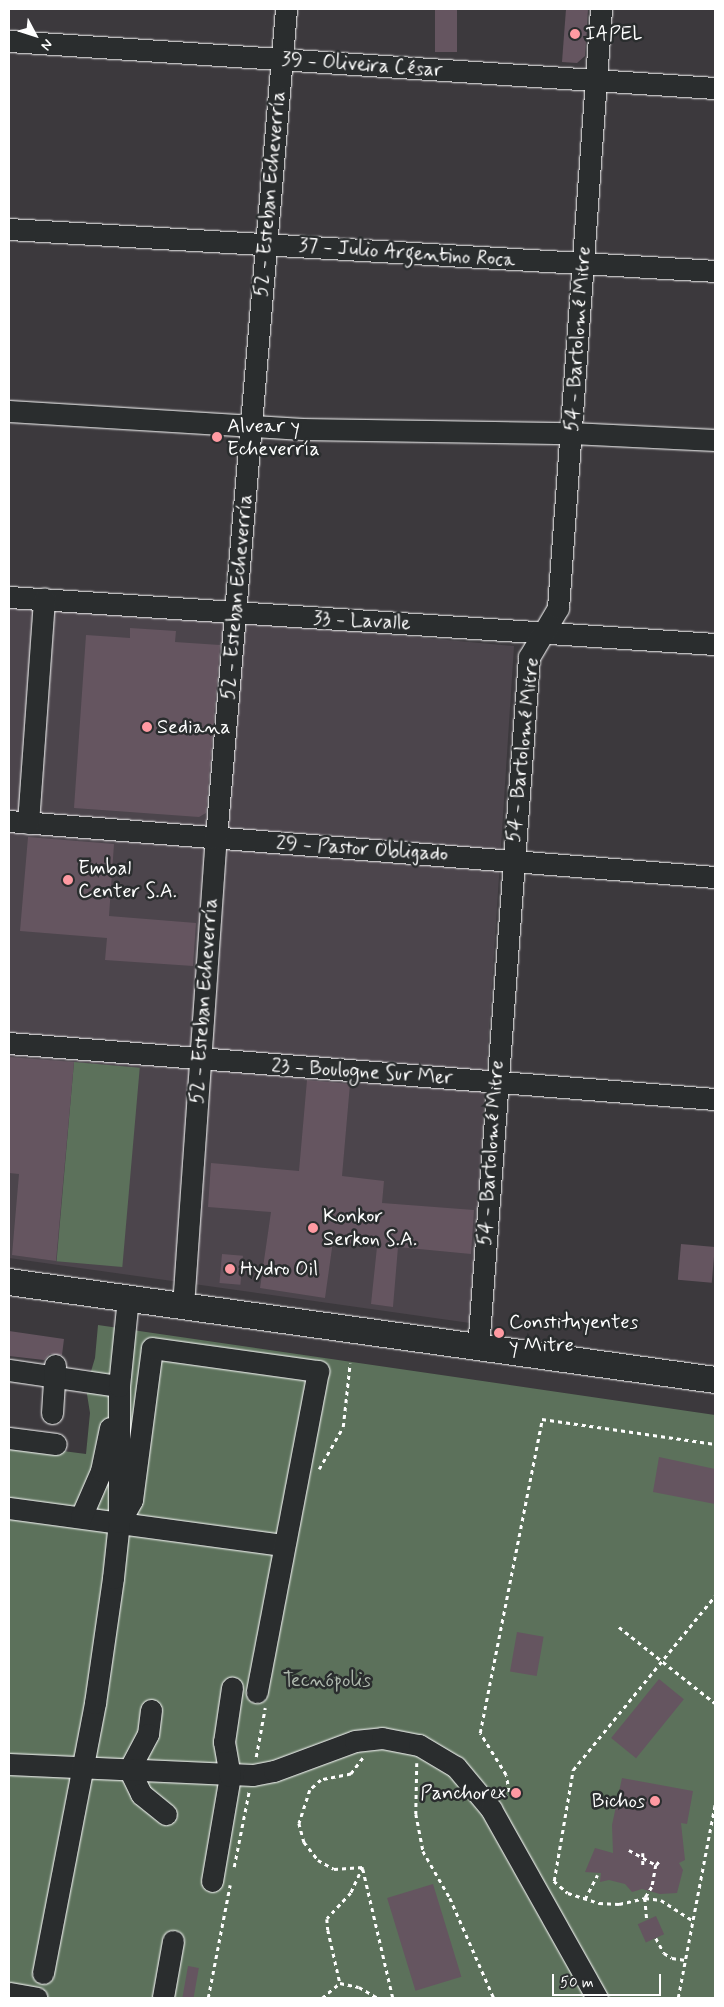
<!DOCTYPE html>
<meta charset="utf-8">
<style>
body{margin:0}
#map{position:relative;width:724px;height:2007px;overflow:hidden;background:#3c393d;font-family:Mynerve,sans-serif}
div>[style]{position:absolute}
.built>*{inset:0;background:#4c454c}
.green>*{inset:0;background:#5c715b;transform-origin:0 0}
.building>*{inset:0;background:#655560;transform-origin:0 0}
.path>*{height:2.5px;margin-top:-1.25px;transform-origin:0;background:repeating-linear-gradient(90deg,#fff 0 4px,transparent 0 8px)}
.roads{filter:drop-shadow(0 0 1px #fff) drop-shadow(0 0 1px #fff)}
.minor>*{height:21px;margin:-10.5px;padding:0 10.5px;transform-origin:10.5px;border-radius:10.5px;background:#2a2d2e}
.major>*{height:26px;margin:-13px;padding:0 13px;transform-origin:13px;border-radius:13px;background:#2a2d2e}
.dots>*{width:14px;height:14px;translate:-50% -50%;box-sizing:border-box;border:2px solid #2a2d2e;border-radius:50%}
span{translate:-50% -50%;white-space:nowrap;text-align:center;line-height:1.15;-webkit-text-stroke:5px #2a2d2e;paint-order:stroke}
.poi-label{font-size:20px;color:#fff}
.left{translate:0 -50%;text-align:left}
.right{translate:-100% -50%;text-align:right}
.street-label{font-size:20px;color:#fff}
.park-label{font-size:20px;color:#aeb8ad}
.frame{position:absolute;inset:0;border:10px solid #fff;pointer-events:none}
.north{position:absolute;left:10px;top:10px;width:50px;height:50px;-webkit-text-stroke:4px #2a2d2e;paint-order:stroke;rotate:130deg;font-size:14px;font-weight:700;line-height:20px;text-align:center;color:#fff}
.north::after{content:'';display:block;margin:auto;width:18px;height:22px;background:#fff;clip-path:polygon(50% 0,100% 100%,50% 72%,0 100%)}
.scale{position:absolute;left:552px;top:1974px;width:109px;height:22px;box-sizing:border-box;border:2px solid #fff;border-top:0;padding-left:6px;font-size:15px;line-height:18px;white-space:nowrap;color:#fff;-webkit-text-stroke:4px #2a2d2e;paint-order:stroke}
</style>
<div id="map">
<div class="built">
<i style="clip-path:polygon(9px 600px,514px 646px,470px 1323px,9px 1258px)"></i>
</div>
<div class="green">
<i style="left:74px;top:1062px;width:66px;height:200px;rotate:5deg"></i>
<i style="clip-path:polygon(98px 1325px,715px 1415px,715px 1998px,9px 1998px,9px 1444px,86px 1454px,90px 1413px,86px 1388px,95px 1358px)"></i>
</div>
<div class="building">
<i style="left:435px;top:9px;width:22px;height:43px"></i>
<i style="clip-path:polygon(566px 9px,588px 9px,585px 56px,577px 63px,562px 62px)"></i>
<i style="clip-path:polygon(130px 628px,176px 631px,175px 642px,220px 645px,206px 813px,199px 817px,74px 808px,86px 635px,130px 638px)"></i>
<i style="clip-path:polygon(28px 837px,114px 844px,109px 916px,196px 923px,193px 966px,105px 960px,107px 938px,20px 931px)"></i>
<i style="clip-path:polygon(9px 1057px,74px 1062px,56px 1261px,12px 1255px,19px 1174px,9px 1173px)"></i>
<i style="clip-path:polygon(307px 1080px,350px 1084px,342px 1176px,384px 1181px,382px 1203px,474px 1210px,471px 1254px,398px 1247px,393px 1307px,371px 1304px,377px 1247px,333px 1241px,325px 1298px,260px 1288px,271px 1212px,208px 1207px,211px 1163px,299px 1171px)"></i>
<i style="left:681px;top:1244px;width:34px;height:36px;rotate:5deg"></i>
<i style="left:222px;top:1254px;width:21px;height:29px;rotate:5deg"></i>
<i style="clip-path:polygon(9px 1331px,64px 1339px,62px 1355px,50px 1354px,44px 1360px,9px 1356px)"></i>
<i style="clip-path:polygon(659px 1457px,715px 1469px,715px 1504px,653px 1492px)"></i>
<i style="left:517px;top:1632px;width:27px;height:40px;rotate:10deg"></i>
<i style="left:659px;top:1679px;width:32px;height:76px;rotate:39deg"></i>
<i style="clip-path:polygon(622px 1778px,693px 1791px,687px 1824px,681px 1823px,685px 1860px,679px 1863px,683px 1870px,677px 1893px,660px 1894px,642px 1889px,632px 1892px,625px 1884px,609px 1880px,600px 1882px,601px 1873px,585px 1872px,595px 1848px,613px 1853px,612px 1825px)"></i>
<i style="left:433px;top:1884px;width:97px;height:48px;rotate:73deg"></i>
<i style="left:656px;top:1916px;width:20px;height:20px;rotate:66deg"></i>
<i style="left:188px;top:1966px;width:11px;height:33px;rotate:10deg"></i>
</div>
<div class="path">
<i style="left:319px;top:1469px;width:48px;rotate:-60.3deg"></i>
<i style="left:343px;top:1427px;width:64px;rotate:-83.8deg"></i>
<i style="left:619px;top:1627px;width:122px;rotate:38.4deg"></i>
<i style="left:256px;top:1757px;width:50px;rotate:-79.6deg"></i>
<i style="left:363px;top:1758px;width:20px;rotate:127deg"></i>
<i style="left:351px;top:1774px;width:31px;rotate:169deg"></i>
<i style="left:321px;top:1780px;width:15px;rotate:138deg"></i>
<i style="left:310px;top:1790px;width:35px;rotate:108deg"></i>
<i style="left:299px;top:1823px;width:20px;rotate:75deg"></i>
<i style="left:304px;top:1842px;width:23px;rotate:52deg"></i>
<i style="left:318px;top:1860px;width:18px;rotate:29deg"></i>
<i style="left:334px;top:1869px;width:29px;rotate:-4deg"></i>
<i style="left:363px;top:1867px;width:29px;rotate:115deg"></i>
<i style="left:351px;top:1893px;width:35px;rotate:133deg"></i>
<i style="left:327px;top:1919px;width:11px;rotate:85deg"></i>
<i style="left:328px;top:1930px;width:54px;rotate:77.2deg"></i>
<i style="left:340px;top:1983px;width:19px;rotate:12deg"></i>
<i style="left:359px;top:1987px;width:22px;rotate:30deg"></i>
<i style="left:417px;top:1763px;width:51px;rotate:91.1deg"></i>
<i style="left:416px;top:1814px;width:38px;rotate:79deg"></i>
<i style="left:423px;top:1851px;width:54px;rotate:60.1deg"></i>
<i style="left:450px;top:1898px;width:109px;rotate:66.3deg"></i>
<i style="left:504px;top:1797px;width:7px;rotate:-45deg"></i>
<i style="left:509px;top:1792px;width:17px;rotate:-100deg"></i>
<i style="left:506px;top:1775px;width:49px;rotate:-121.8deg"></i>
<i style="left:480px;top:1733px;width:320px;rotate:-78.8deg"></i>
<i style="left:542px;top:1419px;width:175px;rotate:8.2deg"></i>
<i style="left:629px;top:1850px;width:31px;rotate:29deg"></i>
<i style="left:656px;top:1865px;width:22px;rotate:100deg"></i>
<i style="left:652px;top:1887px;width:13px;rotate:122deg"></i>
<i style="left:645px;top:1898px;width:23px;rotate:85deg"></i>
<i style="left:643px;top:1853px;width:12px;rotate:90deg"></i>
<i style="left:656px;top:1865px;width:6px;rotate:-51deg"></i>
<i style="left:234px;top:1867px;width:77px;rotate:-78.8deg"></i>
<i style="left:363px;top:1869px;width:132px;rotate:76.9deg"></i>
<i style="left:554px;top:1881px;width:113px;rotate:-80.3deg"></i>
<i style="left:573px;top:1770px;width:225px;rotate:-50.8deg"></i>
<i style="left:554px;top:1881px;width:18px;rotate:41deg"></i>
<i style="left:568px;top:1893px;width:33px;rotate:18deg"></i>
<i style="left:599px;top:1903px;width:20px;rotate:3deg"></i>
<i style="left:619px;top:1904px;width:27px;rotate:-13deg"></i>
<i style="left:645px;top:1898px;width:16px;rotate:7deg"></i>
<i style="left:661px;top:1900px;width:37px;rotate:33deg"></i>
<i style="left:585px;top:1899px;width:27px;rotate:-63deg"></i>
<i style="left:656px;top:1938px;width:17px;rotate:62deg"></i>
<i style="left:664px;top:1953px;width:9px;rotate:32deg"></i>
<i style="left:672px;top:1958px;width:14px;rotate:8deg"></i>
<i style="left:208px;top:1998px;width:115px;rotate:-79deg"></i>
<i style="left:322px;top:1998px;width:23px;rotate:-40deg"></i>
<i style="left:678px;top:1998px;width:197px;rotate:-79.2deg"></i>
</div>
<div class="roads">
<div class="minor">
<i style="left:9px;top:41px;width:708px;rotate:3.81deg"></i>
<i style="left:9px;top:229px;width:707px;rotate:3.4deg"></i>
<i style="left:9px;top:411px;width:294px;rotate:3.5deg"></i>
<i style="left:302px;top:429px;width:269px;rotate:0.9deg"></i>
<i style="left:571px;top:433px;width:144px;rotate:2.8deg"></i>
<i style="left:9px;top:597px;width:708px;rotate:3.81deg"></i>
<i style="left:9px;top:821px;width:708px;rotate:4.54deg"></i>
<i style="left:28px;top:823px;width:225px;rotate:-85.9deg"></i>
<i style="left:9px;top:1043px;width:708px;rotate:4.54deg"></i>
<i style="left:183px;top:1306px;width:469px;rotate:-86deg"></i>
<i style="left:216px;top:838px;width:832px;rotate:-85.17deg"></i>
<i style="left:478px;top:1349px;width:694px;rotate:-85.78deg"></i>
<i style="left:529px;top:657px;width:57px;rotate:-59.4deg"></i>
<i style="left:558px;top:608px;width:601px;rotate:-85.89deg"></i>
<i style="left:9px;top:1370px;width:111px;rotate:8.3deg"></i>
<i style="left:52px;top:1413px;width:48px;rotate:-86.4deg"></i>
<i style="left:9px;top:1438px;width:47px;rotate:7.3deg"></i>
<i style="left:9px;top:1508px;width:276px;rotate:7.7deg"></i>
<i style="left:127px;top:1509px;width:10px;rotate:-61deg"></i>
<i style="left:132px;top:1500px;width:153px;rotate:-82.5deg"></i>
<i style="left:152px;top:1348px;width:168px;rotate:7.9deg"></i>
<i style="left:318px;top:1371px;width:327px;rotate:100.8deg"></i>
<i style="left:81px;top:1517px;width:50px;rotate:-66.5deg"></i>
<i style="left:101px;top:1471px;width:44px;rotate:-78.2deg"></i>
<i style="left:151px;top:1710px;width:24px;rotate:97deg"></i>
<i style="left:148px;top:1734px;width:40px;rotate:118deg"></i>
<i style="left:129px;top:1769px;width:28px;rotate:64deg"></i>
<i style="left:141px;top:1794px;width:32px;rotate:39deg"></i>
<i style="left:9px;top:1764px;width:244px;rotate:2.6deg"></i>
<i style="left:253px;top:1775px;width:21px;rotate:-11deg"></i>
<i style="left:274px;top:1771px;width:86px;rotate:-20.3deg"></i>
<i style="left:355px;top:1741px;width:27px;rotate:-6deg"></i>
<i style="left:382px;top:1738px;width:38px;rotate:11deg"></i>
<i style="left:419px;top:1745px;width:43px;rotate:30.7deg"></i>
<i style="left:456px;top:1767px;width:55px;rotate:50.2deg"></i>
<i style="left:491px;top:1809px;width:217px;rotate:60.7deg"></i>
<i style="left:212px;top:1881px;width:107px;rotate:-80.3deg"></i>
<i style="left:230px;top:1776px;width:35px;rotate:-100deg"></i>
<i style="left:224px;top:1742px;width:55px;rotate:-81.6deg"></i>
<i style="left:43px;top:1973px;width:275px;rotate:-79.1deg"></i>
<i style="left:95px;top:1703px;width:126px;rotate:-81.8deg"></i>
<i style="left:113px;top:1578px;width:56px;rotate:-83.9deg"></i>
<i style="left:119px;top:1522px;width:136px;rotate:-90deg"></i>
<i style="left:119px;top:1386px;width:88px;rotate:-84.2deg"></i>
<i style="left:9px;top:1993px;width:28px;rotate:10deg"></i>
<i style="left:163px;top:1997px;width:57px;rotate:-79.9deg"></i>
</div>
<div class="major">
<i style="left:9px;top:1282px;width:713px;rotate:7.9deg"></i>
</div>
</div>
<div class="dots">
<i style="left:575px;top:34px;background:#ff9aa2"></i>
<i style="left:217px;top:437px;background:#ff9aa2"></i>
<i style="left:147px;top:727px;background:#ff9aa2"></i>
<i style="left:68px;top:880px;background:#ff9aa2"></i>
<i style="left:313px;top:1228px;background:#ff9aa2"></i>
<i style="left:230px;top:1269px;background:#ff9aa2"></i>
<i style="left:499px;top:1333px;background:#ff9aa2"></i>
<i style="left:516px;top:1793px;background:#ff9aa2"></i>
<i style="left:655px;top:1801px;background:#ff9aa2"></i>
</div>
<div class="poi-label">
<span class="left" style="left:585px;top:34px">IAPEL</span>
<span class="left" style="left:227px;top:438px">Alvear y<br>Echeverría</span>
<span class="left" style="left:157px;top:727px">Sediana</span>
<span class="left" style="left:78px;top:880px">Embal<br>Center S.A.</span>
<span class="left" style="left:323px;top:1228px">Konkor<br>Serkon S.A.</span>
<span class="left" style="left:240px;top:1269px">Hydro Oil</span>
<span class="left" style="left:509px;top:1334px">Constituyentes<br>y Mitre</span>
<span class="right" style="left:506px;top:1793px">Panchorex</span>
<span class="right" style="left:645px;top:1801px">Bichos</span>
</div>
<div class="street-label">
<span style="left:362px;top:65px;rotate:4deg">39 - Oliveira César</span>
<span style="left:270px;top:194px;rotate:-85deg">52 - Esteban Echeverría</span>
<span style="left:407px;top:253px;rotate:4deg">37 - Julio Argentino Roca</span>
<span style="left:578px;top:339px;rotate:-86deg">54 - Bartolomé Mitre</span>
<span style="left:237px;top:597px;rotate:-85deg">52 - Esteban Echeverría</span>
<span style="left:362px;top:621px;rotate:3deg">33 - Lavalle</span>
<span style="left:523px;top:750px;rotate:-84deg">54 - Bartolomé Mitre</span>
<span style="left:362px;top:849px;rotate:4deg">29 - Pastor Obligado</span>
<span style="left:204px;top:1001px;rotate:-86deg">52 - Esteban Echeverría</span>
<span style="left:362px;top:1072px;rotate:4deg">23 - Boulogne Sur Mer</span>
<span style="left:491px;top:1153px;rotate:-86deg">54 - Bartolomé Mitre</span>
</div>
<div class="park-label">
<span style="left:327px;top:1680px">Tecnópolis</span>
</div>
<div class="frame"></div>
<div class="north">N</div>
<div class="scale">50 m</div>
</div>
